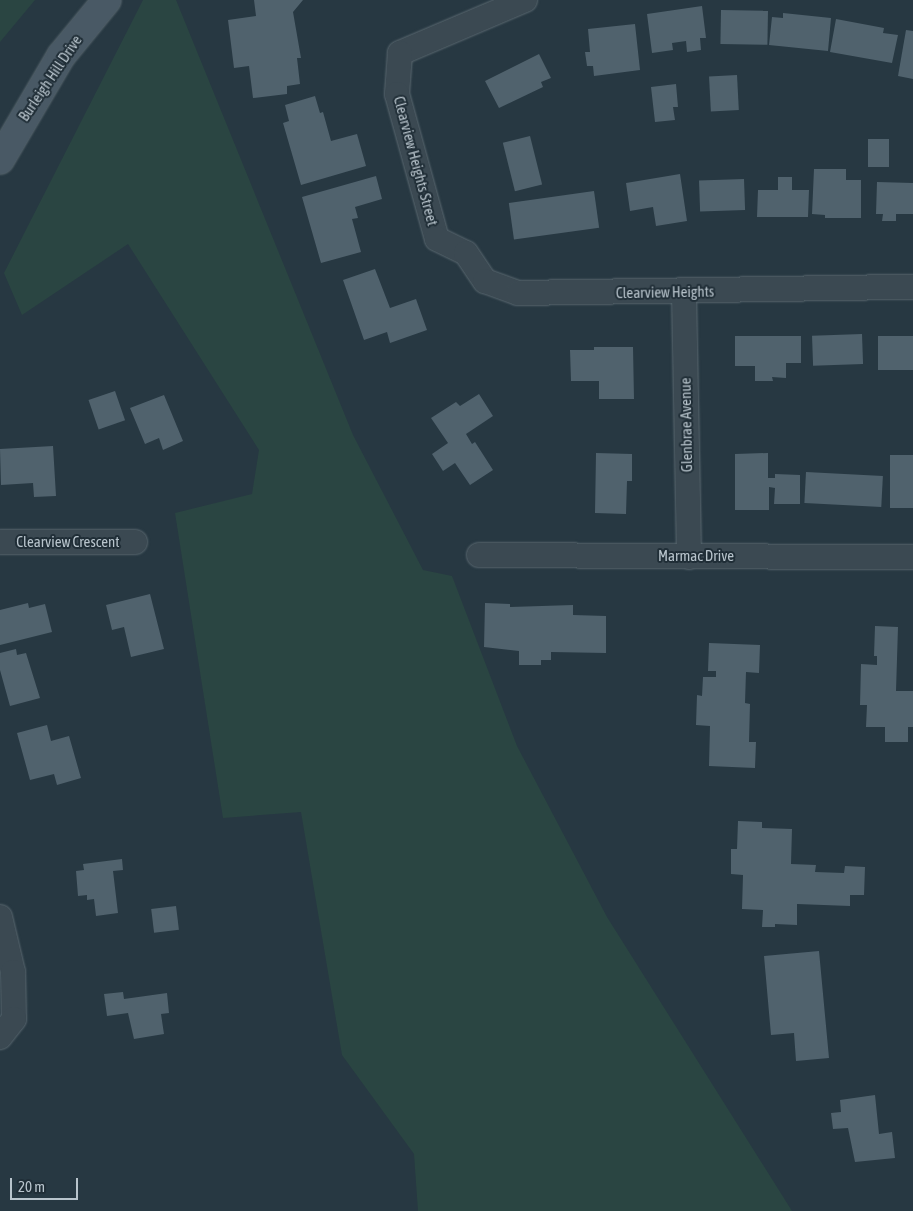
<!DOCTYPE html>
<style>
body{margin:0}
#map{position:relative;width:913px;height:1211px;overflow:hidden;background:#273842;font-family:"Asap Condensed",sans-serif}
div>[style]{position:absolute}
.green>*{inset:0;background:#2a4542}
.building>*{inset:0;background:#50626d;transform-origin:0 0}
.roads{filter:drop-shadow(0 0 1px #59676f) drop-shadow(0 0 1px #59676f)}
.minor>*{height:24px;margin:-12px;padding:0 12px;transform-origin:12px;border-radius:12px;background:#3b4952}
.secondary>*{height:28px;margin:-14px;padding:0 14px;transform-origin:14px;border-radius:14px;background:#495965}
span{translate:-50% -50%;white-space:nowrap;text-align:center;line-height:1.15;-webkit-text-stroke:4px #202e37;paint-order:stroke}
.street-label{font-size:15px;color:#b8c4cc}
.scale{position:absolute;left:10px;top:1178px;width:68px;height:22px;box-sizing:border-box;border:2px solid #b8c4cc;border-top:0;padding-left:6px;font-size:15px;line-height:18px;white-space:nowrap;color:#b8c4cc;-webkit-text-stroke:4px #202e37;paint-order:stroke}
</style>
<div id="map">
<div class="green">
<i style="clip-path:polygon(0 0,35px 0,0 42px)"></i>
<i style="clip-path:polygon(143px 0,176px 0,353px 435px,423px 570px,452px 576px,517px 746px,607px 917px,792px 1211px,418px 1211px,414px 1154px,342px 1055px,301px 812px,223px 818px,175px 513px,252px 494px,259px 450px,128px 244px,22px 315px,4px 273px)"></i>
</div>
<div class="building">
<i style="clip-path:polygon(254px 0,303px 0,293px 12px,301px 58px,297px 58px,300px 84px,287px 86px,287px 94px,253px 98px,249px 66px,234px 68px,228px 20px,256px 16px)"></i>
<i style="clip-path:polygon(702px 6px,706px 38px,700px 38px,701px 50px,687px 52px,686px 41px,672px 43px,673px 50px,652px 53px,647px 14px)"></i>
<i style="left:721px;top:10px;width:47px;height:34px;rotate:1deg"></i>
<i style="clip-path:polygon(783px 13px,831px 18px,828px 51px,769px 45px,772px 17px,783px 18px)"></i>
<i style="clip-path:polygon(836px 19px,884px 28px,883px 33px,898px 35px,892px 63px,830px 52px)"></i>
<i style="clip-path:polygon(635px 24px,640px 70px,594px 76px,593px 66px,587px 66px,585px 52px,590px 52px,588px 29px)"></i>
<i style="clip-path:polygon(906px 30px,913px 31px,913px 79px,898px 76px)"></i>
<i style="clip-path:polygon(539px 54px,551px 78px,541px 82px,543px 87px,499px 108px,485px 81px)"></i>
<i style="left:737px;top:75px;width:35px;height:28px;rotate:87deg"></i>
<i style="clip-path:polygon(676px 84px,678px 107px,673px 107px,675px 120px,655px 122px,651px 87px)"></i>
<i style="clip-path:polygon(315px 96px,320px 113px,323px 112px,331px 141px,357px 134px,366px 166px,301px 185px,283px 123px,289px 121px,285px 105px)"></i>
<i style="left:530px;top:136px;width:50px;height:28px;rotate:76deg"></i>
<i style="left:868px;top:139px;width:21px;height:28px"></i>
<i style="clip-path:polygon(814px 169px,846px 169px,846px 180px,861px 180px,861px 218px,825px 218px,825px 215px,812px 214px)"></i>
<i style="clip-path:polygon(680px 174px,687px 221px,656px 226px,653px 207px,630px 211px,626px 183px)"></i>
<i style="clip-path:polygon(376px 176px,382px 199px,355px 207px,358px 218px,352px 219px,361px 252px,321px 263px,302px 197px)"></i>
<i style="clip-path:polygon(778px 177px,792px 177px,792px 190px,809px 190px,808px 217px,757px 217px,758px 190px,778px 190px)"></i>
<i style="left:744px;top:179px;width:31px;height:45px;rotate:88deg"></i>
<i style="clip-path:polygon(877px 182px,913px 183px,913px 214px,896px 214px,896px 221px,882px 221px,883px 214px,876px 214px)"></i>
<i style="left:594px;top:191px;width:37px;height:86px;rotate:82deg"></i>
<i style="clip-path:polygon(375px 269px,390px 308px,416px 299px,427px 330px,390px 343px,387px 332px,364px 340px,343px 280px)"></i>
<i style="left:862px;top:334px;width:30px;height:50px;rotate:88deg"></i>
<i style="clip-path:polygon(735px 336px,801px 336px,801px 363px,786px 363px,786px 378px,772px 377px,773px 381px,755px 381px,755px 366px,735px 366px)"></i>
<i style="left:878px;top:336px;width:35px;height:34px"></i>
<i style="clip-path:polygon(594px 347px,633px 347px,634px 399px,599px 399px,599px 381px,571px 381px,570px 350px,594px 350px)"></i>
<i style="left:115px;top:391px;width:31px;height:28px;rotate:71deg"></i>
<i style="clip-path:polygon(479px 394px,493px 416px,466px 434px,472px 444px,475px 442px,493px 470px,470px 485px,455px 463px,443px 471px,432px 454px,448px 443px,431px 418px,456px 402px,460px 406px)"></i>
<i style="clip-path:polygon(164px 395px,183px 441px,163px 450px,159px 438px,145px 444px,130px 408px)"></i>
<i style="clip-path:polygon(53px 446px,56px 496px,34px 497px,33px 483px,1px 485px,0 449px)"></i>
<i style="clip-path:polygon(596px 453px,632px 454px,632px 481px,627px 481px,626px 514px,595px 513px)"></i>
<i style="clip-path:polygon(768px 453px,768px 478px,775px 478px,775px 474px,800px 475px,800px 504px,774px 504px,775px 488px,769px 487px,769px 510px,735px 510px,735px 454px)"></i>
<i style="left:890px;top:455px;width:23px;height:53px"></i>
<i style="left:806px;top:472px;width:77px;height:31px;rotate:3deg"></i>
<i style="clip-path:polygon(150px 594px,164px 649px,131px 657px,124px 627px,112px 630px,106px 605px)"></i>
<i style="clip-path:polygon(28px 603px,29px 608px,45px 604px,52px 632px,0 645px,0 610px)"></i>
<i style="clip-path:polygon(485px 603px,510px 604px,510px 607px,573px 605px,573px 615px,606px 616px,606px 653px,551px 652px,551px 660px,541px 660px,541px 665px,519px 665px,519px 651px,484px 647px)"></i>
<i style="clip-path:polygon(875px 626px,898px 627px,896px 691px,913px 691px,913px 727px,908px 727px,908px 742px,885px 742px,885px 727px,866px 727px,867px 705px,860px 705px,861px 664px,877px 665px,877px 656px,874px 656px)"></i>
<i style="clip-path:polygon(709px 643px,760px 645px,759px 673px,746px 672px,745px 703px,750px 704px,749px 742px,756px 742px,755px 768px,709px 766px,710px 726px,696px 725px,697px 695px,702px 696px,703px 677px,716px 677px,716px 671px,708px 671px)"></i>
<i style="clip-path:polygon(16px 649px,17px 655px,26px 653px,40px 698px,10px 706px,0 670px,0 653px)"></i>
<i style="clip-path:polygon(47px 725px,51px 741px,69px 736px,81px 778px,57px 785px,54px 774px,30px 780px,17px 733px)"></i>
<i style="clip-path:polygon(738px 821px,762px 822px,762px 828px,792px 829px,791px 864px,816px 865px,815px 872px,844px 873px,845px 866px,865px 867px,864px 895px,850px 895px,850px 906px,797px 904px,797px 925px,775px 924px,775px 927px,762px 927px,763px 910px,742px 909px,743px 875px,731px 874px,731px 849px,737px 849px)"></i>
<i style="clip-path:polygon(122px 859px,123px 870px,113px 871px,118px 913px,96px 916px,94px 899px,87px 900px,87px 895px,78px 896px,76px 871px,84px 870px,83px 864px)"></i>
<i style="left:176px;top:906px;width:24px;height:25px;rotate:83deg"></i>
<i style="clip-path:polygon(819px 951px,829px 1058px,796px 1061px,794px 1033px,771px 1035px,764px 956px)"></i>
<i style="clip-path:polygon(123px 992px,124px 999px,167px 993px,169px 1013px,161px 1014px,164px 1034px,134px 1039px,128px 1013px,107px 1016px,104px 994px)"></i>
<i style="clip-path:polygon(875px 1095px,879px 1134px,892px 1132px,895px 1158px,855px 1162px,848px 1128px,833px 1129px,831px 1113px,841px 1112px,840px 1100px)"></i>
</div>
<div class="roads">
<div class="minor">
<i style="left:525px;top:0;width:136px;rotate:157deg"></i>
<i style="left:400px;top:53px;width:41px;rotate:94.2deg"></i>
<i style="left:397px;top:94px;width:150px;rotate:74.6deg"></i>
<i style="left:437px;top:239px;width:32px;rotate:26deg"></i>
<i style="left:466px;top:253px;width:34px;rotate:56deg"></i>
<i style="left:485px;top:281px;width:35px;rotate:20deg"></i>
<i style="left:518px;top:293px;width:395px;rotate:-0.9deg"></i>
<i style="left:684px;top:293px;width:264px;rotate:88.9deg"></i>
<i style="left:0;top:542px;width:135px"></i>
<i style="left:479px;top:555px;width:434px;rotate:0.3deg"></i>
<i style="left:0;top:917px;width:57px;rotate:76.7deg"></i>
<i style="left:13px;top:972px;width:47px;rotate:88.8deg"></i>
<i style="left:14px;top:1019px;width:23px;rotate:128deg"></i>
</div>
<div class="secondary">
<i style="left:0;top:160px;width:121px;rotate:-59.6deg"></i>
<i style="left:61px;top:56px;width:72px;rotate:-50.6deg"></i>
</div>
</div>
<div class="street-label">
<span style="left:50px;top:78px;rotate:-56deg">Burleigh Hill Drive</span>
<span style="left:416px;top:161px;rotate:75deg">Clearview Heights Street</span>
<span style="left:665px;top:292px;rotate:-1deg">Clearview Heights</span>
<span style="left:686px;top:425px;rotate:-91deg">Glenbrae Avenue</span>
<span style="left:68px;top:542px">Clearview Crescent</span>
<span style="left:696px;top:556px">Marmac Drive</span>
</div>
<div class="scale">20 m</div>
</div>
